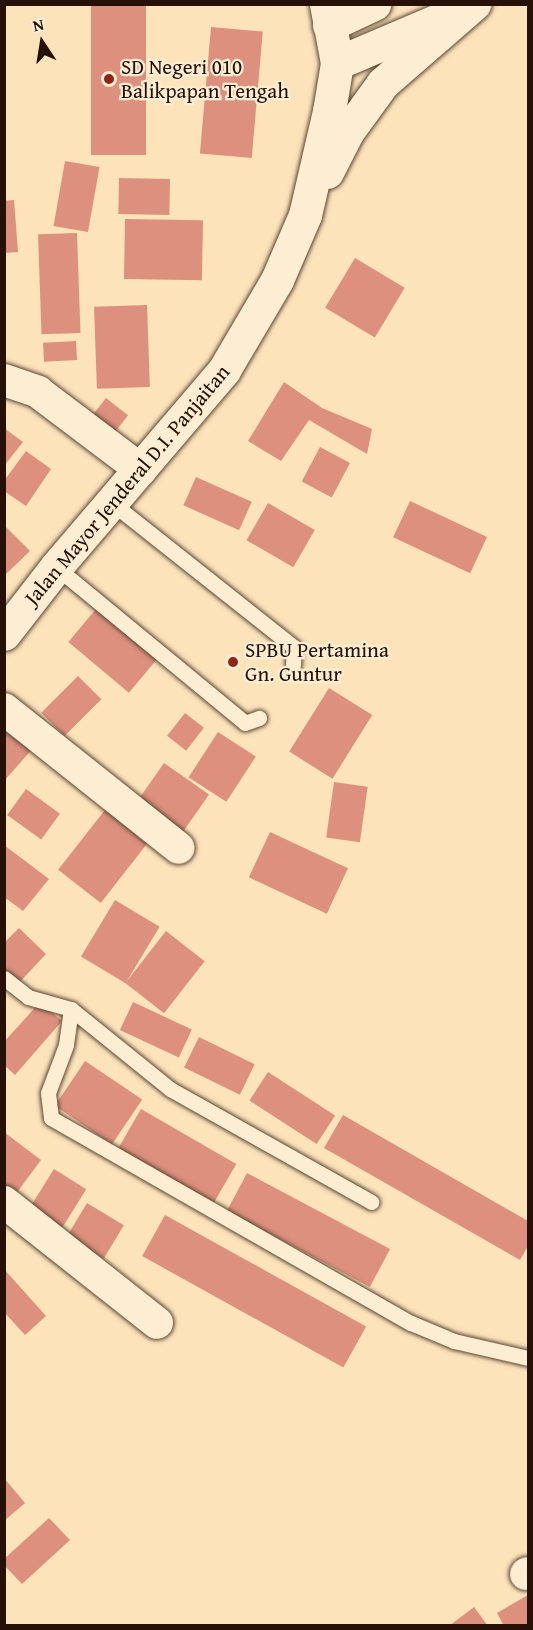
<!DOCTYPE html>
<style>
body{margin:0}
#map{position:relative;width:533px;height:1630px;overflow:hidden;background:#fce3ba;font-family:"Gentium Book Plus",serif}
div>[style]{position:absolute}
.building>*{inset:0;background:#dd907e;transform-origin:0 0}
.roads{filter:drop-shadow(0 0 2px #5c4532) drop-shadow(0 0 2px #5c4532)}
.lane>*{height:15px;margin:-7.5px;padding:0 7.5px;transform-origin:7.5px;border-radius:7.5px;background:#fdedd2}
.street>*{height:32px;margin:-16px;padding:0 16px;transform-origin:16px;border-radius:16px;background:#fdedd2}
.secondary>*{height:33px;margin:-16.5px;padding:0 16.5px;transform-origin:16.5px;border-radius:16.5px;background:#fdedd2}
.dots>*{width:16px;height:16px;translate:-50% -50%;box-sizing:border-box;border:3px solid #fdedd2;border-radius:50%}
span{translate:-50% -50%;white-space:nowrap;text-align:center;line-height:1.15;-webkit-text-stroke:4.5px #fdedd2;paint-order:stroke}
.poi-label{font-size:21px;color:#271005}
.left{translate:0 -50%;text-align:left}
.street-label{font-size:21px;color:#271005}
.frame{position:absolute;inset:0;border:6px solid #271005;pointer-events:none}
.north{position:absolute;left:12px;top:12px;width:60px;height:60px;-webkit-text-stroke:4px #fdedd2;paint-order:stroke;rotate:348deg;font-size:16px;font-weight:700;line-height:24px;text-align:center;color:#271005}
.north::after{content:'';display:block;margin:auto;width:21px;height:27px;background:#271005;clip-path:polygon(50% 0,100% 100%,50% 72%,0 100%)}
</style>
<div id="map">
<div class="building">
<i style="left:91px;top:4px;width:55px;height:151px"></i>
<i style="left:211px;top:27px;width:52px;height:127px;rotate:5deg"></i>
<i style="left:65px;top:161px;width:35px;height:66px;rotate:10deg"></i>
<i style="left:119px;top:178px;width:51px;height:36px;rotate:1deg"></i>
<i style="clip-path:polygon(14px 200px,18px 252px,4px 253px,4px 201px)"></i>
<i style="left:125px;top:219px;width:78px;height:60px;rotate:1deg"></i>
<i style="left:77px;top:233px;width:100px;height:39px;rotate:88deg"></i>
<i style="left:355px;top:258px;width:58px;height:58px;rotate:31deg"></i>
<i style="left:147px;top:305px;width:82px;height:53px;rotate:88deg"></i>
<i style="left:76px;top:341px;width:19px;height:33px;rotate:87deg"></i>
<i style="clip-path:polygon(284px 382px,322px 408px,372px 429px,367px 454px,309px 420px,281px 461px,248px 441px)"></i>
<i style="left:106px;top:398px;width:28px;height:30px;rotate:38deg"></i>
<i style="clip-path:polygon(4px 428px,23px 442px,4px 466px)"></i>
<i style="left:320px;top:447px;width:34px;height:39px;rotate:28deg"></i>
<i style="clip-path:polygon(26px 451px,51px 469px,26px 506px,4px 491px,4px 481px)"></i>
<i style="left:196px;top:477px;width:61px;height:31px;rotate:24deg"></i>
<i style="left:410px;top:501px;width:85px;height:40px;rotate:25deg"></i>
<i style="left:268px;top:503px;width:54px;height:43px;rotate:30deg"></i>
<i style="clip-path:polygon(4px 525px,30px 551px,4px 576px)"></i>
<i style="left:96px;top:609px;width:79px;height:43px;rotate:40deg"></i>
<i style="left:78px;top:676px;width:33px;height:52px;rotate:45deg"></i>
<i style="left:329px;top:688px;width:51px;height:75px;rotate:32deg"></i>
<i style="left:185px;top:713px;width:24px;height:29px;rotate:38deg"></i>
<i style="clip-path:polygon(4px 723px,35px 746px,4px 781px)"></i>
<i style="left:218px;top:732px;width:45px;height:54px;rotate:33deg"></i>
<i style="left:164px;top:763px;width:55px;height:49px;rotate:35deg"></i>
<i style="left:334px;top:782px;width:34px;height:56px;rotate:8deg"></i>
<i style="left:26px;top:789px;width:42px;height:32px;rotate:36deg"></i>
<i style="left:108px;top:806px;width:54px;height:81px;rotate:38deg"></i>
<i style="left:270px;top:832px;width:86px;height:50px;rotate:25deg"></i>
<i style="clip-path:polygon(4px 845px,49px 879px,23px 911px,4px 897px)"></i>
<i style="left:115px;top:900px;width:52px;height:66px;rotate:31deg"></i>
<i style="clip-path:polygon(19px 928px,46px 954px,16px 986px,4px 975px,4px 943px)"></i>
<i style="left:166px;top:931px;width:49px;height:66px;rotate:38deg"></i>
<i style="clip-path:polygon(40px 1002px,62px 1021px,15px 1075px,4px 1065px,4px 1042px)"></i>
<i style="left:133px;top:1002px;width:65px;height:31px;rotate:25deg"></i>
<i style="left:199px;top:1037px;width:62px;height:34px;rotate:26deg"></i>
<i style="left:85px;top:1061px;width:69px;height:54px;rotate:34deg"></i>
<i style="left:268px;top:1072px;width:80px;height:34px;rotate:33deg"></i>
<i style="left:141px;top:1109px;width:110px;height:46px;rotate:30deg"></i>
<i style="clip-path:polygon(343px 1115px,528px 1221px,528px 1246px,520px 1260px,324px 1148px)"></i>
<i style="clip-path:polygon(4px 1132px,41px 1160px,12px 1199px,4px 1194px)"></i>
<i style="left:54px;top:1169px;width:38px;height:56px;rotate:32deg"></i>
<i style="left:247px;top:1173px;width:162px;height:43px;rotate:28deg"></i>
<i style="left:87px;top:1203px;width:43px;height:39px;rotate:31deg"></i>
<i style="left:165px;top:1215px;width:230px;height:47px;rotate:29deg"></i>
<i style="clip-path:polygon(4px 1269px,46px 1316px,25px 1335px,4px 1312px)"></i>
<i style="clip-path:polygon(4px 1478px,25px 1503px,4px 1521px)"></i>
<i style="clip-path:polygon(49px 1518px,70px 1540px,22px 1584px,4px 1565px,4px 1559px)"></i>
<i style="clip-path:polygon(528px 1595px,528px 1626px,504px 1626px,497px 1613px)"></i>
<i style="clip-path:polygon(474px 1607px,488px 1626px,449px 1626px)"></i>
</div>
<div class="roads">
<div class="lane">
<i style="left:112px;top:503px;width:232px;rotate:38.4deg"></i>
<i style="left:294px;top:647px;width:18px;rotate:93deg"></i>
<i style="left:56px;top:567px;width:245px;rotate:39.5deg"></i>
<i style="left:245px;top:723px;width:15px;rotate:-20deg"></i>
<i style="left:4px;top:978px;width:31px;rotate:38deg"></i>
<i style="left:28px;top:997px;width:45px;rotate:15.6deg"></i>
<i style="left:71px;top:1009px;width:36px;rotate:98deg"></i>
<i style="left:66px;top:1045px;width:51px;rotate:110.6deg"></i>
<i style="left:48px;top:1093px;width:25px;rotate:83deg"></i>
<i style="left:51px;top:1118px;width:414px;rotate:29.7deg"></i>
<i style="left:411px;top:1323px;width:47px;rotate:22.7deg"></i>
<i style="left:454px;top:1341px;width:76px;rotate:12.9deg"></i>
<i style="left:71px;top:1009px;width:127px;rotate:38.9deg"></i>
<i style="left:170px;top:1089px;width:231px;rotate:29.3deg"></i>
</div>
<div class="street">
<i style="left:4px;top:380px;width:36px;rotate:19deg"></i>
<i style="left:38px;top:392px;width:129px;rotate:37.1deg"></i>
<i style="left:4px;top:709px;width:223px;rotate:38.5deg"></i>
<i style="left:4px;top:1202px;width:195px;rotate:38.3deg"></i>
<i style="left:526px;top:1574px;width:2px;rotate:-27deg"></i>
</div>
<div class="secondary">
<i style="left:329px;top:25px;width:50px;rotate:-25deg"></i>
<i style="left:337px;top:63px;width:117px;rotate:-23.1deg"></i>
<i style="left:327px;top:172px;width:46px;rotate:-62.9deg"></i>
<i style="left:348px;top:131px;width:59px;rotate:-53.9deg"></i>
<i style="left:383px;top:83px;width:121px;rotate:-41deg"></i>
<i style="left:4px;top:634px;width:85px;rotate:-52.2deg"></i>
<i style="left:56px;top:567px;width:259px;rotate:-49.5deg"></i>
<i style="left:224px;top:370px;width:104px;rotate:-59.5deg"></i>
<i style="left:277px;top:280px;width:71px;rotate:-66.7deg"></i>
<i style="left:305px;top:215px;width:107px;rotate:-77deg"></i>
<i style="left:329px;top:111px;width:49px;rotate:-80.5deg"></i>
<i style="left:337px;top:63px;width:60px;rotate:-100.6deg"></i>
</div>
</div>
<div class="dots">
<i style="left:109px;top:79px;background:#8f2418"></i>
<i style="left:233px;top:662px;background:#8f2418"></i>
</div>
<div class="poi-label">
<span class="left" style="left:121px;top:79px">SD Negeri 010<br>Balikpapan Tengah</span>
<span class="left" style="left:245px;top:662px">SPBU Pertamina<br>Gn. Guntur</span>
</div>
<div class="street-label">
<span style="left:127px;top:485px;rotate:-50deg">Jalan Mayor Jenderal D.I. Panjaitan</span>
</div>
<div class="frame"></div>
<div class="north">N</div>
</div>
